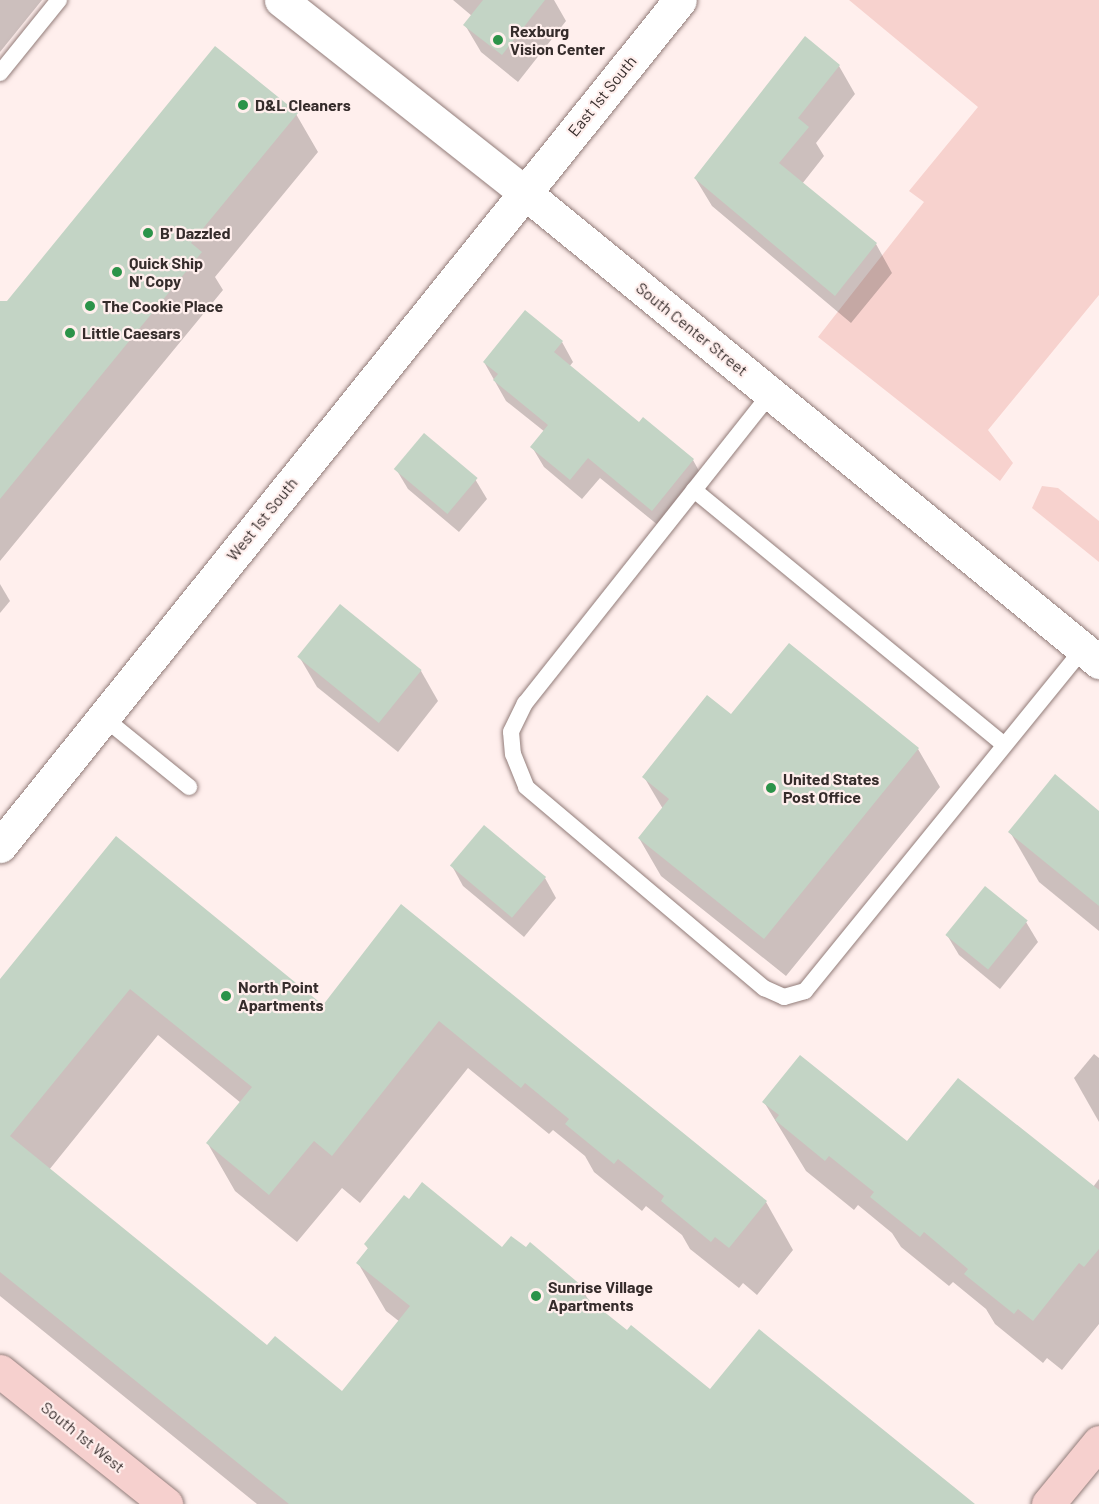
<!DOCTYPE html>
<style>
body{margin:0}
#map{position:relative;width:1099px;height:1504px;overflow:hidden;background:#ffefed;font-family:Barlow,sans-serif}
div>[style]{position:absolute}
.green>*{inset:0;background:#f7d2ce}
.shadow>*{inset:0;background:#0003}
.building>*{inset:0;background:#c3d4c5;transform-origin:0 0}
.roads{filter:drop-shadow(0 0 2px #927c79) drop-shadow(0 0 2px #927c79)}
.lane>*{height:16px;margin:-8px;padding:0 8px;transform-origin:8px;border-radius:8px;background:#fff}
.street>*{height:33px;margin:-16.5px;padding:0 16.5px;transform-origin:16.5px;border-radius:16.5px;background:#fff}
.secondary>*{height:33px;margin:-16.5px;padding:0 16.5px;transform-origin:16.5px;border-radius:16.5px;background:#f6d0ce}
.dots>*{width:16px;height:16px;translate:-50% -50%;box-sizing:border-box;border:3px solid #ffefed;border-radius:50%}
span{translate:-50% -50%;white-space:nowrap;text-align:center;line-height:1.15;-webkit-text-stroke:4.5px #ffefed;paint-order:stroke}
.poi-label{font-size:16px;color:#352c2b;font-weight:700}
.left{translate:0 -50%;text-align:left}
.street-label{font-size:16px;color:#352c2b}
</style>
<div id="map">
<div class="green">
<i style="clip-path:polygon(849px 0,1099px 0,1099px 295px,988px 430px,1013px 463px,1000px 481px,818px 337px,924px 202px,909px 191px,978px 107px)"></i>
<i style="clip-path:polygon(1042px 486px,1058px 488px,1099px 521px,1099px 562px,1032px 508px)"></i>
</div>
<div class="shadow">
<i style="clip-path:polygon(0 0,42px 0,0 52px)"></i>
<i style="clip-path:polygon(453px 0,554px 0,566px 21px,518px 82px,481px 52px,465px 25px,472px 16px)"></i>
<i style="clip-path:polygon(805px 39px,839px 66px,855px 94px,816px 143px,824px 156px,802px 184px,876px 244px,892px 273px,851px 323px,712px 206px,695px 178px)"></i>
<i style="clip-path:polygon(296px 114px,318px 152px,215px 277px,223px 290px,0 561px,0 311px)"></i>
<i style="clip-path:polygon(562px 342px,573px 362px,569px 367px,639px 424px,693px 460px,704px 480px,664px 530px,600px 478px,582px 499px,544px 467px,532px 447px,545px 432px,506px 401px,484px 362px)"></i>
<i style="clip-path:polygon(396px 469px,475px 479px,487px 499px,459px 532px,408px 489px)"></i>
<i style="clip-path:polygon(0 584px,10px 601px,0 613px)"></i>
<i style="clip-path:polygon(341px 606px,421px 671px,438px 701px,398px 752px,317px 687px,300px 658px)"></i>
<i style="clip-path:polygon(732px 716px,918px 749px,940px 787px,786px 976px,661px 876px,639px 838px,663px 809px,644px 777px)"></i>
<i style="clip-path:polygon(1099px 813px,1099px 931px,1039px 882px,1010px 832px)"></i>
<i style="clip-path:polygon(116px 838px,324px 1007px,401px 907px,766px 1202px,793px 1250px,757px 1295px,743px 1283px,739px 1288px,690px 1249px,682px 1235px,646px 1206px,642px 1211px,594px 1172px,585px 1156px,553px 1130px,549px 1134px,468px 1068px,360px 1203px,342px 1188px,297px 1242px,235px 1191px,208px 1144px,241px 1103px,158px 1035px,49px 1170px,267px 1347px,342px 1393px,400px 1322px,386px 1311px,358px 1263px,369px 1250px,365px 1244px,502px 1249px,581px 1287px,589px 1301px,627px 1332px,711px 1391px,967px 1504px,257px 1504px,0 1296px,0 981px)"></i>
<i style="clip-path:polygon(452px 866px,545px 878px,556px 898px,524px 937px,463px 886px)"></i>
<i style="clip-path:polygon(1026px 922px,1038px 942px,1000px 989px,959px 955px,947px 935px)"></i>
<i style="clip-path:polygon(1094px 1054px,1099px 1058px,1099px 1122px,1074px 1078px)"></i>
<i style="clip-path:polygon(764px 1102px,907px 1143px,1093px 1187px,1099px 1179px,1099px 1324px,1062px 1370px,1047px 1358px,1043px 1363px,995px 1324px,986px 1309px,953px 1282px,949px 1286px,901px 1247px,892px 1233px,858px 1205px,854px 1210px,806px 1171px)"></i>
</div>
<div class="building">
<i style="clip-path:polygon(483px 0,545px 0,502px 55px,463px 25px)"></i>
<i style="clip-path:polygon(805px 36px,840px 65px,798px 118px,809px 127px,779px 163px,877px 243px,835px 296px,694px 178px)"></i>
<i style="clip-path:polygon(215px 46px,298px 113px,191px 243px,202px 252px,0 499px,0 301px,7px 301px)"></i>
<i style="clip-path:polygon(525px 310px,563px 341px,554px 352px,639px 422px,643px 417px,694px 459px,652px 511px,588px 458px,570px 480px,530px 447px,548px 425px,493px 380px,498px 374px,483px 362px)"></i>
<i style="left:424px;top:433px;width:70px;height:47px;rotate:40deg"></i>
<i style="left:340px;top:604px;width:105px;height:68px;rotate:39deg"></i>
<i style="clip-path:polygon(789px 643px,919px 748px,764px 939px,638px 838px,669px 799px,642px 777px,707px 695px,731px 714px)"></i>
<i style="clip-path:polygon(1055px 774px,1099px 811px,1099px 906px,1008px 832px)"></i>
<i style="left:484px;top:825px;width:81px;height:53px;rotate:40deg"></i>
<i style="clip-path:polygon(116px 836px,323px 1005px,401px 904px,767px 1201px,729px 1248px,715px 1237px,711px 1242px,661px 1201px,664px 1196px,618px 1159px,614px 1164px,565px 1124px,569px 1119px,525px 1083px,521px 1088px,439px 1021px,332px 1156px,314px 1141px,269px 1195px,206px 1143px,252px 1087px,130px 989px,10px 1136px,267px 1345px,275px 1336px,342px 1391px,410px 1306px,356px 1263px,368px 1248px,364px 1244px,404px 1195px,409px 1199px,422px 1182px,502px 1247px,511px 1236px,526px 1247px,530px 1242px,582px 1286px,578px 1291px,627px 1330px,631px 1325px,710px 1389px,759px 1329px,975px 1504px,289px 1504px,0 1272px,0 979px)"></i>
<i style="left:985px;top:886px;width:55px;height:63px;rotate:39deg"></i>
<i style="clip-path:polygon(800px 1055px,907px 1141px,958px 1078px,1099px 1190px,1099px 1249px,1084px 1267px,1079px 1263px,1033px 1321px,1018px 1309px,1014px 1314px,964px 1274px,968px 1269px,924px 1232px,920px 1237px,870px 1197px,874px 1192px,829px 1156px,825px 1161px,775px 1120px,779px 1115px,762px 1102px)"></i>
</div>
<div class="roads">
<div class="lane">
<i style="left:0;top:73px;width:94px;rotate:-51.1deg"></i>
<i style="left:771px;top:393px;width:396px;rotate:128.4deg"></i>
<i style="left:525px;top:703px;width:32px;rotate:116deg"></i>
<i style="left:511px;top:732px;width:22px;rotate:85deg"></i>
<i style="left:513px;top:754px;width:35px;rotate:68deg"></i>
<i style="left:526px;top:787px;width:312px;rotate:40.2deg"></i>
<i style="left:764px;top:988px;width:22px;rotate:24deg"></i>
<i style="left:784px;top:997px;width:22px;rotate:-16deg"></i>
<i style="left:805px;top:991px;width:441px;rotate:-50.9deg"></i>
<i style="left:694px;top:490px;width:401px;rotate:39.4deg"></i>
<i style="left:103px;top:717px;width:111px;rotate:39.1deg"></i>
</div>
<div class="street">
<i style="left:281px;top:0;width:310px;rotate:38.3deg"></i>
<i style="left:524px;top:192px;width:743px;rotate:39.26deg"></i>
<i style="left:0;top:846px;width:1085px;rotate:-51.21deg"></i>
</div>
<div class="secondary">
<i style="left:0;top:1371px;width:213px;rotate:38.7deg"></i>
<i style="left:1048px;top:1504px;width:80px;rotate:-50.6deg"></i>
</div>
</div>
<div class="dots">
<i style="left:498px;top:40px;background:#2c9349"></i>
<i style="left:243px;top:105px;background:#2c9349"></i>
<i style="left:148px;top:233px;background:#2c9349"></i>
<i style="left:117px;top:272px;background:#2c9349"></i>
<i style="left:90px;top:306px;background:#2c9349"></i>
<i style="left:70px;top:333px;background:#2c9349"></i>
<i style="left:771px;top:788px;background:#2c9349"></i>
<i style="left:226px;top:996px;background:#2c9349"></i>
<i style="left:536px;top:1296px;background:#2c9349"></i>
</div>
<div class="poi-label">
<span class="left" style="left:510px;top:40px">Rexburg<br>Vision Center</span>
<span class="left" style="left:255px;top:105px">D&amp;L Cleaners</span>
<span class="left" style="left:160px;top:233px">B' Dazzled</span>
<span class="left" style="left:129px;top:272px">Quick Ship<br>N' Copy</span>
<span class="left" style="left:102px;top:306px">The Cookie Place</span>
<span class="left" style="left:82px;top:333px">Little Caesars</span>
<span class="left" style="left:783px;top:788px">United States<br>Post Office</span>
<span class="left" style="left:238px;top:996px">North Point<br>Apartments</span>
<span class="left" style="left:548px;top:1296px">Sunrise Village<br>Apartments</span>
</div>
<div class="street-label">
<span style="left:602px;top:96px;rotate:-51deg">East 1st South</span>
<span style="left:692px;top:329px;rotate:39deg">South Center Street</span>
<span style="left:262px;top:519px;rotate:-51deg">West 1st South</span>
<span style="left:83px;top:1437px;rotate:39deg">South 1st West</span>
</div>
</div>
